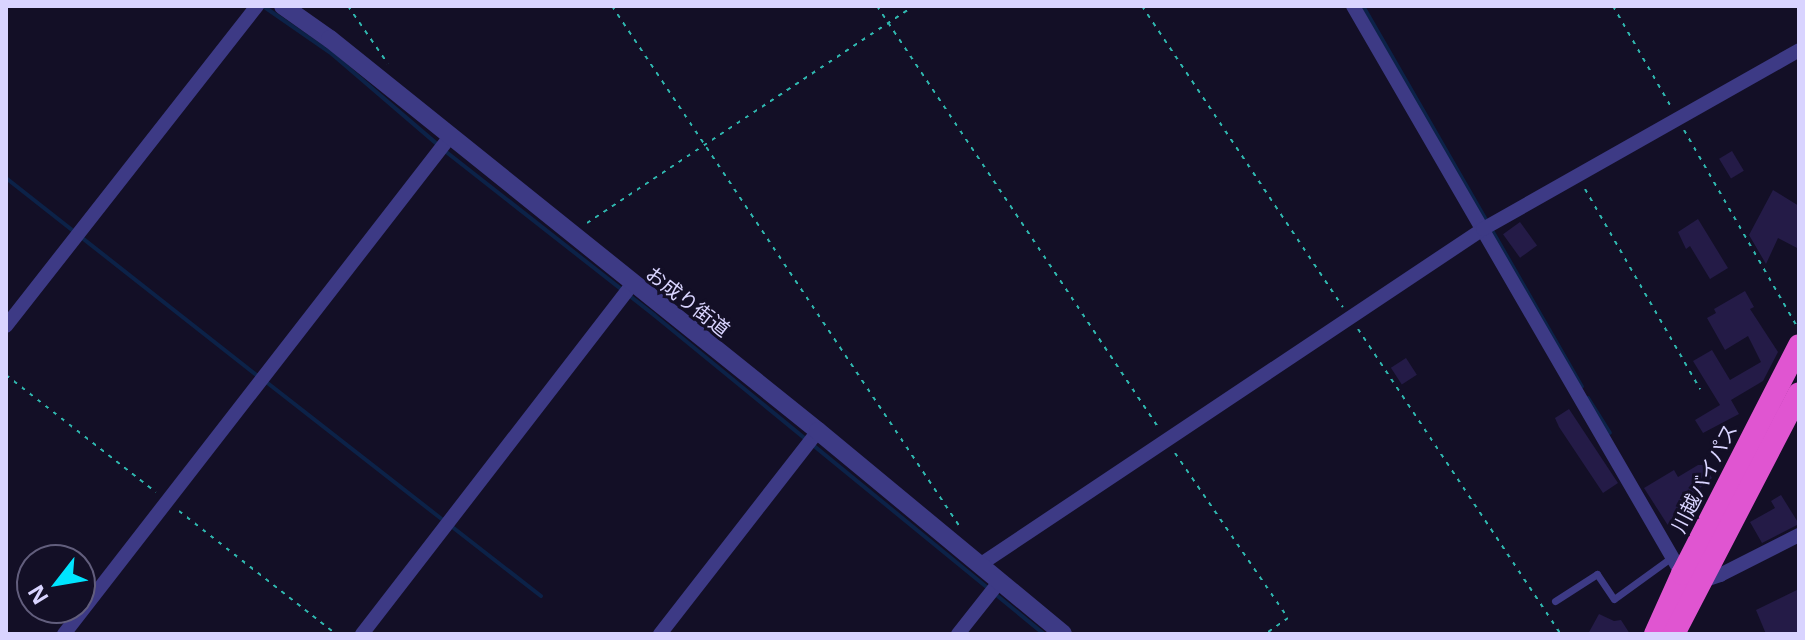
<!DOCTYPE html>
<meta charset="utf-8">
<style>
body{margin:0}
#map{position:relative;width:1805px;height:640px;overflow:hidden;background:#130f26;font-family:"Open Sans","Noto Sans JP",sans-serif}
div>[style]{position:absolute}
.stream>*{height:4px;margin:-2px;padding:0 2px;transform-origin:2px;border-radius:2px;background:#0c2248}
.building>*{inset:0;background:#241b47;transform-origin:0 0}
.path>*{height:2px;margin-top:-1px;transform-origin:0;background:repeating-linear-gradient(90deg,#2fb8b0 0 4px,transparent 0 10px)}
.service>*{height:7px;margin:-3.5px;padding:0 3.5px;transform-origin:3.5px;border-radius:3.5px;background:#3d3a85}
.minor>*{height:14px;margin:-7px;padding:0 7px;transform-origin:7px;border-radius:7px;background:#3d3a85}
.tertiary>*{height:18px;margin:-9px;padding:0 9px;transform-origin:9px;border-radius:9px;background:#3d3a85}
.trunk>*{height:22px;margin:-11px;padding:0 11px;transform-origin:11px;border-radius:11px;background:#e055d1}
span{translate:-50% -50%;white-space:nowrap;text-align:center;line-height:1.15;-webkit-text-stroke:6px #130f26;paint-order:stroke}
.street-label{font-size:20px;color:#d9d4ff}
.frame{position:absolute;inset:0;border:8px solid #d9d4ff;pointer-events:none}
.north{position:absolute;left:16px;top:544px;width:80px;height:80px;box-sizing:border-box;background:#130f26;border:2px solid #625e7d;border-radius:50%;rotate:239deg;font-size:22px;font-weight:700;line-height:32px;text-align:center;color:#d9d4ff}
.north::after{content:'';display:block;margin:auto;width:28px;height:36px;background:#00e5ff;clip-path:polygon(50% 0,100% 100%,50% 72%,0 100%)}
</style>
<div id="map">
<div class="stream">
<i style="left:263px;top:6px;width:84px;rotate:34.8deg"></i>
<i style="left:332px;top:54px;width:140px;rotate:40.6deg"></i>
<i style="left:1363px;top:6px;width:439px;rotate:60.1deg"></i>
<i style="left:445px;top:151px;width:266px;rotate:38.1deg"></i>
<i style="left:654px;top:315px;width:504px;rotate:39.28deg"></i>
<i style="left:6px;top:178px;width:320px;rotate:38.2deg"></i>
<i style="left:265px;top:381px;width:227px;rotate:38deg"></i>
<i style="left:1588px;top:398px;width:41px;rotate:57.8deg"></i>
<i style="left:451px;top:526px;width:114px;rotate:37.9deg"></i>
</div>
<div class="building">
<i style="left:1732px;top:151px;width:23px;height:15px;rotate:59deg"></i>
<i style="clip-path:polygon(1773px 190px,1799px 206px,1799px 249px,1778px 238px,1766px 264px,1749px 235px)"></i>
<i style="clip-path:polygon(1698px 219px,1728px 268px,1710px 279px,1690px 246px,1686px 249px,1678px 232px)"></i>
<i style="left:1520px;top:222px;width:29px;height:21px;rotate:54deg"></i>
<i style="clip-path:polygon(1745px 291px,1754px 307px,1750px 309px,1778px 352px,1763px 381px,1731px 400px,1739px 414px,1703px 433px,1695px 420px,1720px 405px,1693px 361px,1712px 350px,1730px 380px,1761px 362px,1748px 336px,1725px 350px,1707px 318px,1716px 313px,1714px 309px)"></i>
<i style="left:1406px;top:358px;width:20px;height:18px;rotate:57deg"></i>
<i style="clip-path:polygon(1569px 409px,1618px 483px,1603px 493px,1559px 427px,1555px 418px)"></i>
<i style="clip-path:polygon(1698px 465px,1704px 465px,1712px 478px,1688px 498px,1695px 513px,1669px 527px,1644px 488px,1674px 470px,1678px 477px)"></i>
<i style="clip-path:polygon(1781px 495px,1799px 524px,1762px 543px,1750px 522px,1775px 508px,1771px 501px)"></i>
<i style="clip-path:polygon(1799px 589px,1799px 634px,1766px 634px,1756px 610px)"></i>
<i style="clip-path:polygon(1599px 614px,1614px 621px,1621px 620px,1630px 634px,1588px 634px)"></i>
</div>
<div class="path">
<i style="left:348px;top:6px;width:70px;rotate:55.4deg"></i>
<i style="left:612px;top:6px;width:627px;rotate:56.26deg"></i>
<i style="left:877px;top:6px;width:506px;rotate:56.28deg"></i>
<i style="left:1142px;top:6px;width:362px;rotate:56.3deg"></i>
<i style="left:1613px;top:6px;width:116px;rotate:60.1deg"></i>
<i style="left:1684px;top:130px;width:225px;rotate:60.1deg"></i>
<i style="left:1585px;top:189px;width:231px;rotate:60.1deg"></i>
<i style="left:587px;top:223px;width:392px;rotate:-33.6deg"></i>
<i style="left:1358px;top:329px;width:366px;rotate:56.4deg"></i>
<i style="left:6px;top:375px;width:190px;rotate:38deg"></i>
<i style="left:1175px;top:453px;width:200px;rotate:55.6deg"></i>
<i style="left:1288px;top:618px;width:28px;rotate:145deg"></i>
<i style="left:179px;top:511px;width:199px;rotate:38.1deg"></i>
</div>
<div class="service">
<i style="left:1555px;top:601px;width:50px;rotate:-32.7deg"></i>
<i style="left:1597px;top:574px;width:30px;rotate:56deg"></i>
<i style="left:1614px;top:599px;width:72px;rotate:-35.9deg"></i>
</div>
<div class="minor">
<i style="left:1353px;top:6px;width:656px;rotate:59.92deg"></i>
<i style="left:6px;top:326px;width:407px;rotate:-51.9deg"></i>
<i style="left:981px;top:564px;width:604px;rotate:-33.72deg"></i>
<i style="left:1483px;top:229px;width:363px;rotate:-29.5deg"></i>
<i style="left:1699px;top:582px;width:22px;rotate:-18deg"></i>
<i style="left:1720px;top:575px;width:89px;rotate:-26.9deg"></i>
<i style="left:64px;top:634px;width:628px;rotate:-52.18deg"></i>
<i style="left:362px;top:634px;width:441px;rotate:-52.3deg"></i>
<i style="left:660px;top:634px;width:257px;rotate:-52.1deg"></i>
<i style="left:958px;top:634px;width:68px;rotate:-51.6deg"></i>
</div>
<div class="tertiary">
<i style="left:283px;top:6px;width:57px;rotate:35.1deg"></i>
<i style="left:330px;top:39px;width:626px;rotate:38.77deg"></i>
<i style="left:818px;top:431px;width:318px;rotate:39.6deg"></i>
</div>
<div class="trunk">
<i style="left:1655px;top:634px;width:66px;rotate:-65.8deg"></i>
<i style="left:1682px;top:574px;width:257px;rotate:-62.9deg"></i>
<i style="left:1674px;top:634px;width:271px;rotate:-62.6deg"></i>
</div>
<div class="street-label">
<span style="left:688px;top:301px;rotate:38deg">お成り街道</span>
<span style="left:1704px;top:478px;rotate:-63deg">川越バイパス</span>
</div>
<div class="frame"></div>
<div class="north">N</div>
</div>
